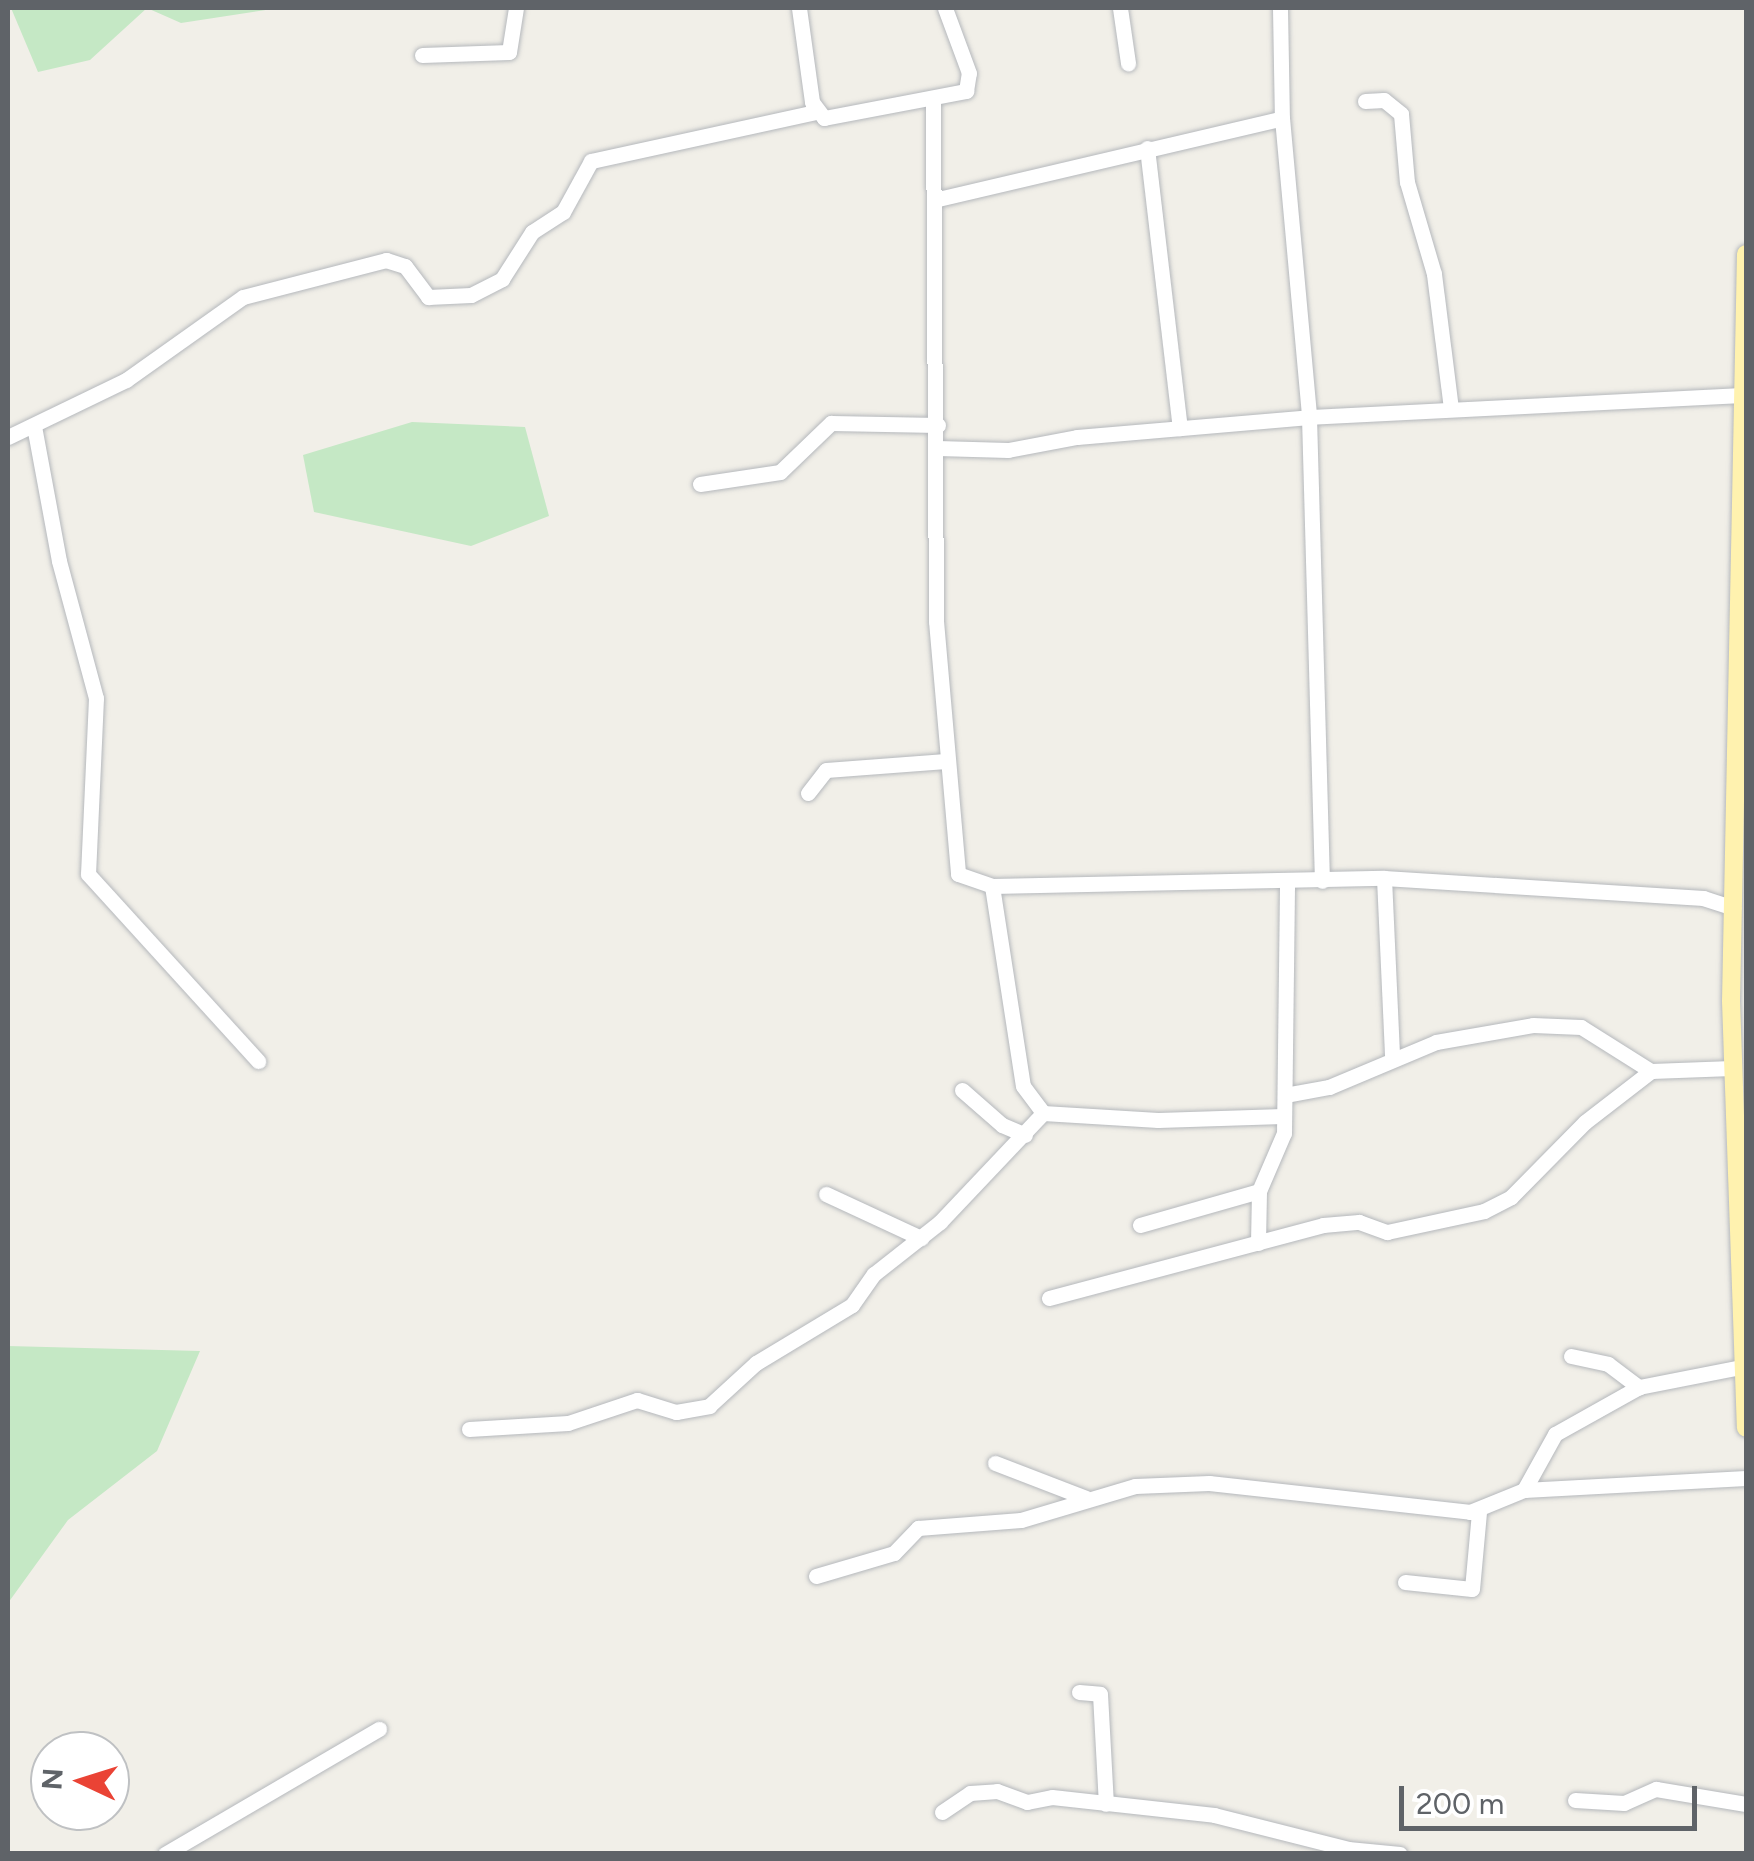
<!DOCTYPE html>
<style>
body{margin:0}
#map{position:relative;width:1754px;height:1861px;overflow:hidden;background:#f1efe8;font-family:Figtree,sans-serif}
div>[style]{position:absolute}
.green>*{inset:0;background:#c5e8c5}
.roads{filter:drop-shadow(0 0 2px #b5b8bc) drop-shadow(0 0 2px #b5b8bc)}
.minor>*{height:15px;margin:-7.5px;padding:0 7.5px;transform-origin:7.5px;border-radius:7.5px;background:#fff}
.major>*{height:18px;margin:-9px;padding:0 9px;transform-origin:9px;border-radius:9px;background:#fff2af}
span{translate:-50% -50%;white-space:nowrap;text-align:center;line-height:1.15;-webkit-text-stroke:8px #fff;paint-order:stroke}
.frame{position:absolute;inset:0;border:10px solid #5f6368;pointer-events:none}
.north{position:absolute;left:30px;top:1731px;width:100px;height:100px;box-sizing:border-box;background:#fff;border:2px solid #bfc1c3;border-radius:50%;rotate:274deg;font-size:28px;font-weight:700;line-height:40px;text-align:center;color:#5f6368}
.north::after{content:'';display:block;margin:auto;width:35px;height:45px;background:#ea4335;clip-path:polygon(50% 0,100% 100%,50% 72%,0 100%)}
.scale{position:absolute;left:1399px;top:1786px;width:298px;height:45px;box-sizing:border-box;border:5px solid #5f6368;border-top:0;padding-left:12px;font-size:30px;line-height:35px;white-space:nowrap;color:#5f6368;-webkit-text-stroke:8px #fff;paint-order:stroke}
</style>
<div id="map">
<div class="green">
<i style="clip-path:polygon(11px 8px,279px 8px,181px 23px,147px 8px,90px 60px,38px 72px)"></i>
<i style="clip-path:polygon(412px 422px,525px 427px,549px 516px,471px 546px,314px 512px,303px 455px)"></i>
<i style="clip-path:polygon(8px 1346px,200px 1351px,157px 1451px,68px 1520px,8px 1603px)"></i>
</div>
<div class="roads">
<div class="minor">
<i style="left:799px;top:8px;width:95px;rotate:82.1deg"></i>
<i style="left:812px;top:102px;width:20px;rotate:53deg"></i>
<i style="left:824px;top:118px;width:145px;rotate:-10.8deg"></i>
<i style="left:966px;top:91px;width:18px;rotate:-81deg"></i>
<i style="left:969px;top:73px;width:69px;rotate:-110.3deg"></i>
<i style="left:1120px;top:8px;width:56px;rotate:81.7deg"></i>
<i style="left:1280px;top:8px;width:110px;rotate:89deg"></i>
<i style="left:1282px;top:118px;width:300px;rotate:84.8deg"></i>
<i style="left:1309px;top:417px;width:464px;rotate:88.4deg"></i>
<i style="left:422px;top:55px;width:87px;rotate:-2deg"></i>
<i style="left:509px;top:52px;width:45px;rotate:-81deg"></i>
<i style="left:933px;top:101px;width:520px;rotate:89.67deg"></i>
<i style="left:936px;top:621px;width:254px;rotate:85deg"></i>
<i style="left:958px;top:874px;width:36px;rotate:19deg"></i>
<i style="left:992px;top:886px;width:392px;rotate:-1.2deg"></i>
<i style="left:1384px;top:878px;width:320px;rotate:3.6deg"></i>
<i style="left:1703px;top:898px;width:32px;rotate:18deg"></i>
<i style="left:1365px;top:101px;width:19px;rotate:-3deg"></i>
<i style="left:1384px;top:100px;width:22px;rotate:39deg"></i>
<i style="left:1401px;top:114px;width:68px;rotate:85deg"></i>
<i style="left:1407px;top:182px;width:96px;rotate:73.6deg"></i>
<i style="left:1434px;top:274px;width:135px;rotate:82.8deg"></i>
<i style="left:1147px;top:148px;width:282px;rotate:83.3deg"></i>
<i style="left:938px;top:199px;width:353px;rotate:-13.2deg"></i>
<i style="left:34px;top:426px;width:137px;rotate:79.5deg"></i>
<i style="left:59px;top:561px;width:142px;rotate:74.9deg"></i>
<i style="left:96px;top:698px;width:176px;rotate:92.6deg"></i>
<i style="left:88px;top:874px;width:253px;rotate:47.7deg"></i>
<i style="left:8px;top:437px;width:131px;rotate:-25.8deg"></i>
<i style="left:126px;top:380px;width:143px;rotate:-35.4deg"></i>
<i style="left:243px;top:297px;width:148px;rotate:-14.5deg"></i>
<i style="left:386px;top:260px;width:20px;rotate:18deg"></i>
<i style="left:405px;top:266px;width:39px;rotate:53deg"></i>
<i style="left:428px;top:297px;width:43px;rotate:-2.7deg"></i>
<i style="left:471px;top:295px;width:35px;rotate:-27deg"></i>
<i style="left:502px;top:279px;width:56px;rotate:-57.4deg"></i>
<i style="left:532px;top:232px;width:37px;rotate:-33deg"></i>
<i style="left:563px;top:212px;width:58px;rotate:-61.2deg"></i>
<i style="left:591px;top:161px;width:230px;rotate:-12.3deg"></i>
<i style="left:937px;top:448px;width:71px;rotate:1.6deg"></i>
<i style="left:1008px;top:450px;width:70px;rotate:-10.7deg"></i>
<i style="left:1077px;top:437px;width:233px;rotate:-4.9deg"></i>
<i style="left:1309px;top:417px;width:431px;rotate:-2.9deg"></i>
<i style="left:700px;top:484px;width:81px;rotate:-8.5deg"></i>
<i style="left:780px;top:472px;width:71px;rotate:-43.9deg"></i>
<i style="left:831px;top:423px;width:107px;rotate:1.1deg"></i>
<i style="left:808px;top:793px;width:29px;rotate:-52deg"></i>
<i style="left:826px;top:770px;width:120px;rotate:-4.3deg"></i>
<i style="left:1384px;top:878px;width:179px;rotate:87.4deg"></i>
<i style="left:992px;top:886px;width:202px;rotate:81.2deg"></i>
<i style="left:1023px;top:1086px;width:34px;rotate:53deg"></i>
<i style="left:1043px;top:1113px;width:115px;rotate:3.5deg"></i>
<i style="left:1158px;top:1120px;width:125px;rotate:-1.8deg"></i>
<i style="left:962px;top:1090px;width:53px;rotate:41.2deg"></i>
<i style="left:1002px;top:1125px;width:25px;rotate:23deg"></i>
<i style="left:1285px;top:1095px;width:45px;rotate:-10.3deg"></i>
<i style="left:1329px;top:1087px;width:116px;rotate:-22.8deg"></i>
<i style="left:1436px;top:1042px;width:98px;rotate:-9.9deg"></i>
<i style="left:1533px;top:1025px;width:48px;rotate:2.4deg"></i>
<i style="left:1581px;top:1027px;width:83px;rotate:32.2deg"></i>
<i style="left:1651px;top:1071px;width:81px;rotate:-2.1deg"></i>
<i style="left:826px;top:1194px;width:105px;rotate:24.9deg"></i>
<i style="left:1140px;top:1225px;width:124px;rotate:-15.9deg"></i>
<i style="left:1258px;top:1243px;width:52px;rotate:-88.9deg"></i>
<i style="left:1259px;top:1191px;width:63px;rotate:-66.7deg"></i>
<i style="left:1284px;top:1133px;width:251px;rotate:-89.3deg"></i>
<i style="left:1049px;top:1298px;width:284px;rotate:-14.9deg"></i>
<i style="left:1323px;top:1225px;width:36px;rotate:-5deg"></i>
<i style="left:1359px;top:1222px;width:30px;rotate:20deg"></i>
<i style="left:1387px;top:1232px;width:99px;rotate:-12.2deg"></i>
<i style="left:1484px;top:1211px;width:30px;rotate:-27deg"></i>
<i style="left:1511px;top:1197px;width:105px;rotate:-45.4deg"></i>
<i style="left:1585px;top:1122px;width:83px;rotate:-37.7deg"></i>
<i style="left:1571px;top:1356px;width:38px;rotate:12deg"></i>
<i style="left:1608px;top:1364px;width:39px;rotate:37deg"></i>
<i style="left:1639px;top:1387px;width:109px;rotate:-11.1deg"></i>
<i style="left:469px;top:1429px;width:99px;rotate:-3.5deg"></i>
<i style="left:568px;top:1423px;width:73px;rotate:-18.4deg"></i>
<i style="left:637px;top:1400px;width:41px;rotate:17.1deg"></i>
<i style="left:676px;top:1412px;width:34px;rotate:-10deg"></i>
<i style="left:709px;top:1406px;width:64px;rotate:-42.5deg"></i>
<i style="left:756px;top:1363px;width:112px;rotate:-31.1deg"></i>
<i style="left:852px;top:1305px;width:38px;rotate:-55deg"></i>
<i style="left:874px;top:1274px;width:84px;rotate:-38.2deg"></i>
<i style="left:940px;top:1222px;width:150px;rotate:-46.6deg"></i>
<i style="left:995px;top:1463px;width:97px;rotate:21deg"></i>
<i style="left:1524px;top:1490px;width:64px;rotate:-61deg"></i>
<i style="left:1555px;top:1434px;width:96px;rotate:-29.2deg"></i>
<i style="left:816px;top:1576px;width:81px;rotate:-16.4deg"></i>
<i style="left:894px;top:1553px;width:35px;rotate:-46deg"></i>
<i style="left:918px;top:1528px;width:103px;rotate:-4.4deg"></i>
<i style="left:1021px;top:1520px;width:119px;rotate:-16.6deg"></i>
<i style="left:1135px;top:1486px;width:74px;rotate:-2.3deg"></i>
<i style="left:1209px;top:1483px;width:263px;rotate:6.3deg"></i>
<i style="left:1470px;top:1512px;width:58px;rotate:-22.2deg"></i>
<i style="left:1524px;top:1490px;width:222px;rotate:-3.1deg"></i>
<i style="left:1405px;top:1582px;width:67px;rotate:6deg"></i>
<i style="left:1472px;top:1589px;width:77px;rotate:-84.8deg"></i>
<i style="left:1079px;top:1692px;width:21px;rotate:5deg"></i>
<i style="left:1100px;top:1694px;width:110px;rotate:86.9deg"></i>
<i style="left:1575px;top:1800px;width:49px;rotate:3.5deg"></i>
<i style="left:1624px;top:1803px;width:35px;rotate:-24deg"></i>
<i style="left:1656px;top:1789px;width:91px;rotate:9.5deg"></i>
<i style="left:942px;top:1812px;width:34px;rotate:-34deg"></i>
<i style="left:970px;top:1793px;width:27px;rotate:-4deg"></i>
<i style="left:997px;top:1791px;width:32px;rotate:20deg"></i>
<i style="left:1027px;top:1802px;width:25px;rotate:-11deg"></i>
<i style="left:1052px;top:1797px;width:163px;rotate:6.3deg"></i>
<i style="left:1214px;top:1815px;width:138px;rotate:14.2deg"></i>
<i style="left:1348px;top:1849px;width:52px;rotate:5.5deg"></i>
<i style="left:165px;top:1854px;width:248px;rotate:-30.3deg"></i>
</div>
<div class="major">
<i style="left:1746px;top:254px;width:747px;rotate:91.15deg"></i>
<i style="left:1731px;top:1001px;width:427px;rotate:88deg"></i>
</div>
</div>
<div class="frame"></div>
<div class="north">N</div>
<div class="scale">200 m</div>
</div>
